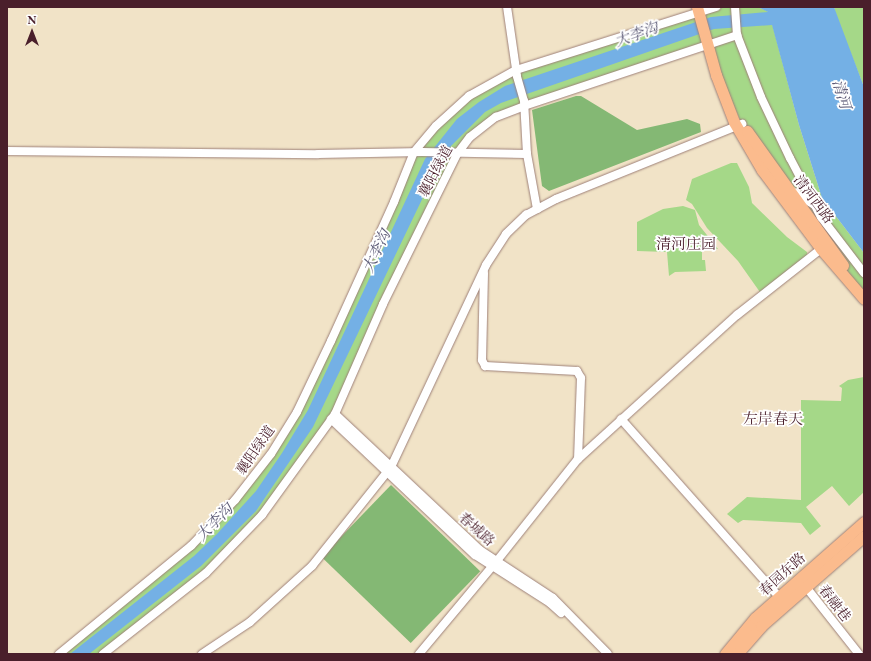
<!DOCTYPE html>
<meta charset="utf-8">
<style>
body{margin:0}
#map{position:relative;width:871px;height:661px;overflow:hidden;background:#f1e3c7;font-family:"EB Garamond","Noto Serif SC",serif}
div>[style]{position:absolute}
.green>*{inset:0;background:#a5d888}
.forest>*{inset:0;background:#84b874;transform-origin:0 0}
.water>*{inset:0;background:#74b0e5}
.roads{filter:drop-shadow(0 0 1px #9e8179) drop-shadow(0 0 1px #9e8179)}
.minor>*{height:8px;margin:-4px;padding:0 4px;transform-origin:4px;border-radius:4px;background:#fff}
.major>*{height:11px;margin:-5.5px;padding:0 5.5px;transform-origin:5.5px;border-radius:5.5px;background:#fbbb8d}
span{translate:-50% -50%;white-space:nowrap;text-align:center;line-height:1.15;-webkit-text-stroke:3.5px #fff;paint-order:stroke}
.street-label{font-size:14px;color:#4a1f2b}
.water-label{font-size:15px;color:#5b5975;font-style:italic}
.neighbourhood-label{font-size:15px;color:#4a1f2b}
.frame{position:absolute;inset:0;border:8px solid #4a1f2b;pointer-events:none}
.north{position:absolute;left:12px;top:12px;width:40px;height:40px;-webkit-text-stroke:3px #fff;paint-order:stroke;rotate:0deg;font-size:11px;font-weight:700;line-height:16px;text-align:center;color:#4a1f2b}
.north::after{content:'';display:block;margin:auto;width:14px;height:18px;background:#4a1f2b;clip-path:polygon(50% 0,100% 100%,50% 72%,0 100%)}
</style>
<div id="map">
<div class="green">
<i style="clip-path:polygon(716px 7px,758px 7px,769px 12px,799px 125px,822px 198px,864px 253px,864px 296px,827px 241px,771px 166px,740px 120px,724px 82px,712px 44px,496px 117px,457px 154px,338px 409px,262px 515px,206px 573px,103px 654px,59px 654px,191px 546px,235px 500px,297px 412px,414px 152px,469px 96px,516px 70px)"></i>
<i style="clip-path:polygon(834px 7px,864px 7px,864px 87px,836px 16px)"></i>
<i style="clip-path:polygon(731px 163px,737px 163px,749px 187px,752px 203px,787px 237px,807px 252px,808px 259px,762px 295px,738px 261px,707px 228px,692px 204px,686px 200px,692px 179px)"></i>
<i style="clip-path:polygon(683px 206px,695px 210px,699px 225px,718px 249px,702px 250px,702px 260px,705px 260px,706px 271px,675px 272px,669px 276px,667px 252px,637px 251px,637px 222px,663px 209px)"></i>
<i style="clip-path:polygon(864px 377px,864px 492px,849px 506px,832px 486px,806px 507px,821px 526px,810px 535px,801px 523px,743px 520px,738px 523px,727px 514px,747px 497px,801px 500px,801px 400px,841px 401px,842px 388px,839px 386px,848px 380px)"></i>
</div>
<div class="forest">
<i style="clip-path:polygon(576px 96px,581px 96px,637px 130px,687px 119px,700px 124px,701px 132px,549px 191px,542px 186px,532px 110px)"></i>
<i style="left:391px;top:485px;width:124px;height:100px;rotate:44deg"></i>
</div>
<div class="water">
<i style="clip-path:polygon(758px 7px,834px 7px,864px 87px,864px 253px,822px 198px,799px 125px,772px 25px,714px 29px,501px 103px,485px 112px,451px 146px,438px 166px,313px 427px,256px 511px,201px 566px,89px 654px,70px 654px,194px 556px,217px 534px,256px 491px,282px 453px,308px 410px,425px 159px,457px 119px,479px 102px,505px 86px,711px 17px,768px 12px)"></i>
</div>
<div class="roads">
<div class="minor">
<i style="left:735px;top:7px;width:28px;rotate:86deg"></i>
<i style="left:737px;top:35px;width:66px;rotate:68.8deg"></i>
<i style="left:761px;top:97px;width:68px;rotate:64.6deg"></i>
<i style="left:790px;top:158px;width:67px;rotate:62.3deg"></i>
<i style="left:821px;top:217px;width:71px;rotate:52.5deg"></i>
<i style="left:7px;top:151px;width:311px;rotate:0.6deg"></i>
<i style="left:318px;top:154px;width:104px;rotate:-1.1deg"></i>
<i style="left:422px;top:152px;width:105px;rotate:1.1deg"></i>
<i style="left:527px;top:154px;width:53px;rotate:-93.2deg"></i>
<i style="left:524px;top:101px;width:26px;rotate:-106deg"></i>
<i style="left:517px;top:76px;width:70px;rotate:-98.2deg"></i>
<i style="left:527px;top:154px;width:56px;rotate:79.7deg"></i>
<i style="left:792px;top:191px;width:26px;rotate:32deg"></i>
<i style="left:484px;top:273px;width:87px;rotate:91.3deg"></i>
<i style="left:482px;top:360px;width:7px;rotate:63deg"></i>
<i style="left:485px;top:366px;width:92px;rotate:3.1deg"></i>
<i style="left:577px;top:371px;width:8px;rotate:60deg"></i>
<i style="left:581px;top:378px;width:81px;rotate:92.1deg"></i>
<i style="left:335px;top:414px;width:199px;rotate:43.2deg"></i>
<i style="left:480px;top:550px;width:87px;rotate:33.3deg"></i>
<i style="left:553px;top:598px;width:78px;rotate:45.5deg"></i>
<i style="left:331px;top:419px;width:198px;rotate:43.4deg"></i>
<i style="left:475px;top:555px;width:89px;rotate:32.6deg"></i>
<i style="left:550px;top:603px;width:15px;rotate:42deg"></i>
<i style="left:621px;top:419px;width:238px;rotate:48.4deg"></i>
<i style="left:806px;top:587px;width:85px;rotate:51.7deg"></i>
<i style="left:59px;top:654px;width:171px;rotate:-39.3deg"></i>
<i style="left:191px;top:546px;width:64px;rotate:-46.3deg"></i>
<i style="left:235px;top:500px;width:58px;rotate:-52deg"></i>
<i style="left:271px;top:454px;width:49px;rotate:-58.2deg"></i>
<i style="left:297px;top:412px;width:79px;rotate:-64.4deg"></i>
<i style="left:331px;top:341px;width:153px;rotate:-65.6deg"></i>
<i style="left:394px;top:202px;width:54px;rotate:-68.2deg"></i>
<i style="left:414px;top:152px;width:34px;rotate:-50deg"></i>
<i style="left:436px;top:126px;width:45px;rotate:-42.3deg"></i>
<i style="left:469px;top:96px;width:54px;rotate:-29deg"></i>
<i style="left:516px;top:70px;width:210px;rotate:-17.5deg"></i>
<i style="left:103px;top:654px;width:131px;rotate:-38.2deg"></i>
<i style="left:206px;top:573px;width:81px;rotate:-46deg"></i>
<i style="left:262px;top:515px;width:125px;rotate:-54.1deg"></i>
<i style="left:335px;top:414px;width:120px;rotate:-66.4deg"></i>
<i style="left:383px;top:304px;width:167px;rotate:-63.7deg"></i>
<i style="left:457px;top:154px;width:21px;rotate:-53deg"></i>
<i style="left:470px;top:137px;width:33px;rotate:-38deg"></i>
<i style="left:496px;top:117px;width:30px;rotate:-21deg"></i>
<i style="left:524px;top:106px;width:225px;rotate:-18.4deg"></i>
<i style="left:202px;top:654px;width:58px;rotate:-33.7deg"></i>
<i style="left:250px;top:622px;width:84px;rotate:-42.1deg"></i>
<i style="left:312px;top:566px;width:127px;rotate:-51.4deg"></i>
<i style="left:391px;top:467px;width:223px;rotate:-64.8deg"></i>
<i style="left:486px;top:265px;width:37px;rotate:-57deg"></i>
<i style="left:506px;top:234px;width:28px;rotate:-44deg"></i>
<i style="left:526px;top:215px;width:34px;rotate:-28deg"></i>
<i style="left:556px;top:199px;width:201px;rotate:-22deg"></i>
<i style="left:419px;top:654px;width:120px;rotate:-50.1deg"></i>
<i style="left:496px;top:562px;width:132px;rotate:-51.5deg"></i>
<i style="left:578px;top:459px;width:215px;rotate:-42.2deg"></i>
<i style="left:737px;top:315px;width:107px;rotate:-38.2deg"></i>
</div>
<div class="major">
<i style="left:697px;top:7px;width:71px;rotate:74.4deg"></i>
<i style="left:716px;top:75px;width:50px;rotate:69deg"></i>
<i style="left:734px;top:122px;width:56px;rotate:59.7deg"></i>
<i style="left:762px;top:170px;width:99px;rotate:53.2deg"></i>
<i style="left:821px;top:249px;width:66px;rotate:49.3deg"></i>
<i style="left:747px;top:131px;width:165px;rotate:54.4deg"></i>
<i style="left:725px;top:654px;width:47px;rotate:-50.2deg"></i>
<i style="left:755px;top:618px;width:145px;rotate:-41.4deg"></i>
<i style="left:737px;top:654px;width:37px;rotate:-49deg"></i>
<i style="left:761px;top:626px;width:137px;rotate:-41.1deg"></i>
</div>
</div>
<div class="street-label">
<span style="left:435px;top:171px;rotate:-62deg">襄阳绿道</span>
<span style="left:814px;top:199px;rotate:53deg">清河西路</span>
<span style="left:255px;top:450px;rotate:-55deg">襄阳绿道</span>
<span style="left:477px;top:529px;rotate:42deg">春城路</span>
<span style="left:782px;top:574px;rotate:-42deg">春园东路</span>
<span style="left:835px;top:603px;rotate:52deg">春融巷</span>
</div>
<div class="water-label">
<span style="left:636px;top:34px;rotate:-20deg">大李沟</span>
<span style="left:842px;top:94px;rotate:73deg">清河</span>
<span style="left:376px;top:251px;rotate:-65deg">大李沟</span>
<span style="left:214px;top:522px;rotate:-45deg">大李沟</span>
</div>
<div class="neighbourhood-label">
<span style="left:686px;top:244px">清河庄园</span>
<span style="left:773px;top:419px">左岸春天</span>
</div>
<div class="frame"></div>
<div class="north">N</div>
</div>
